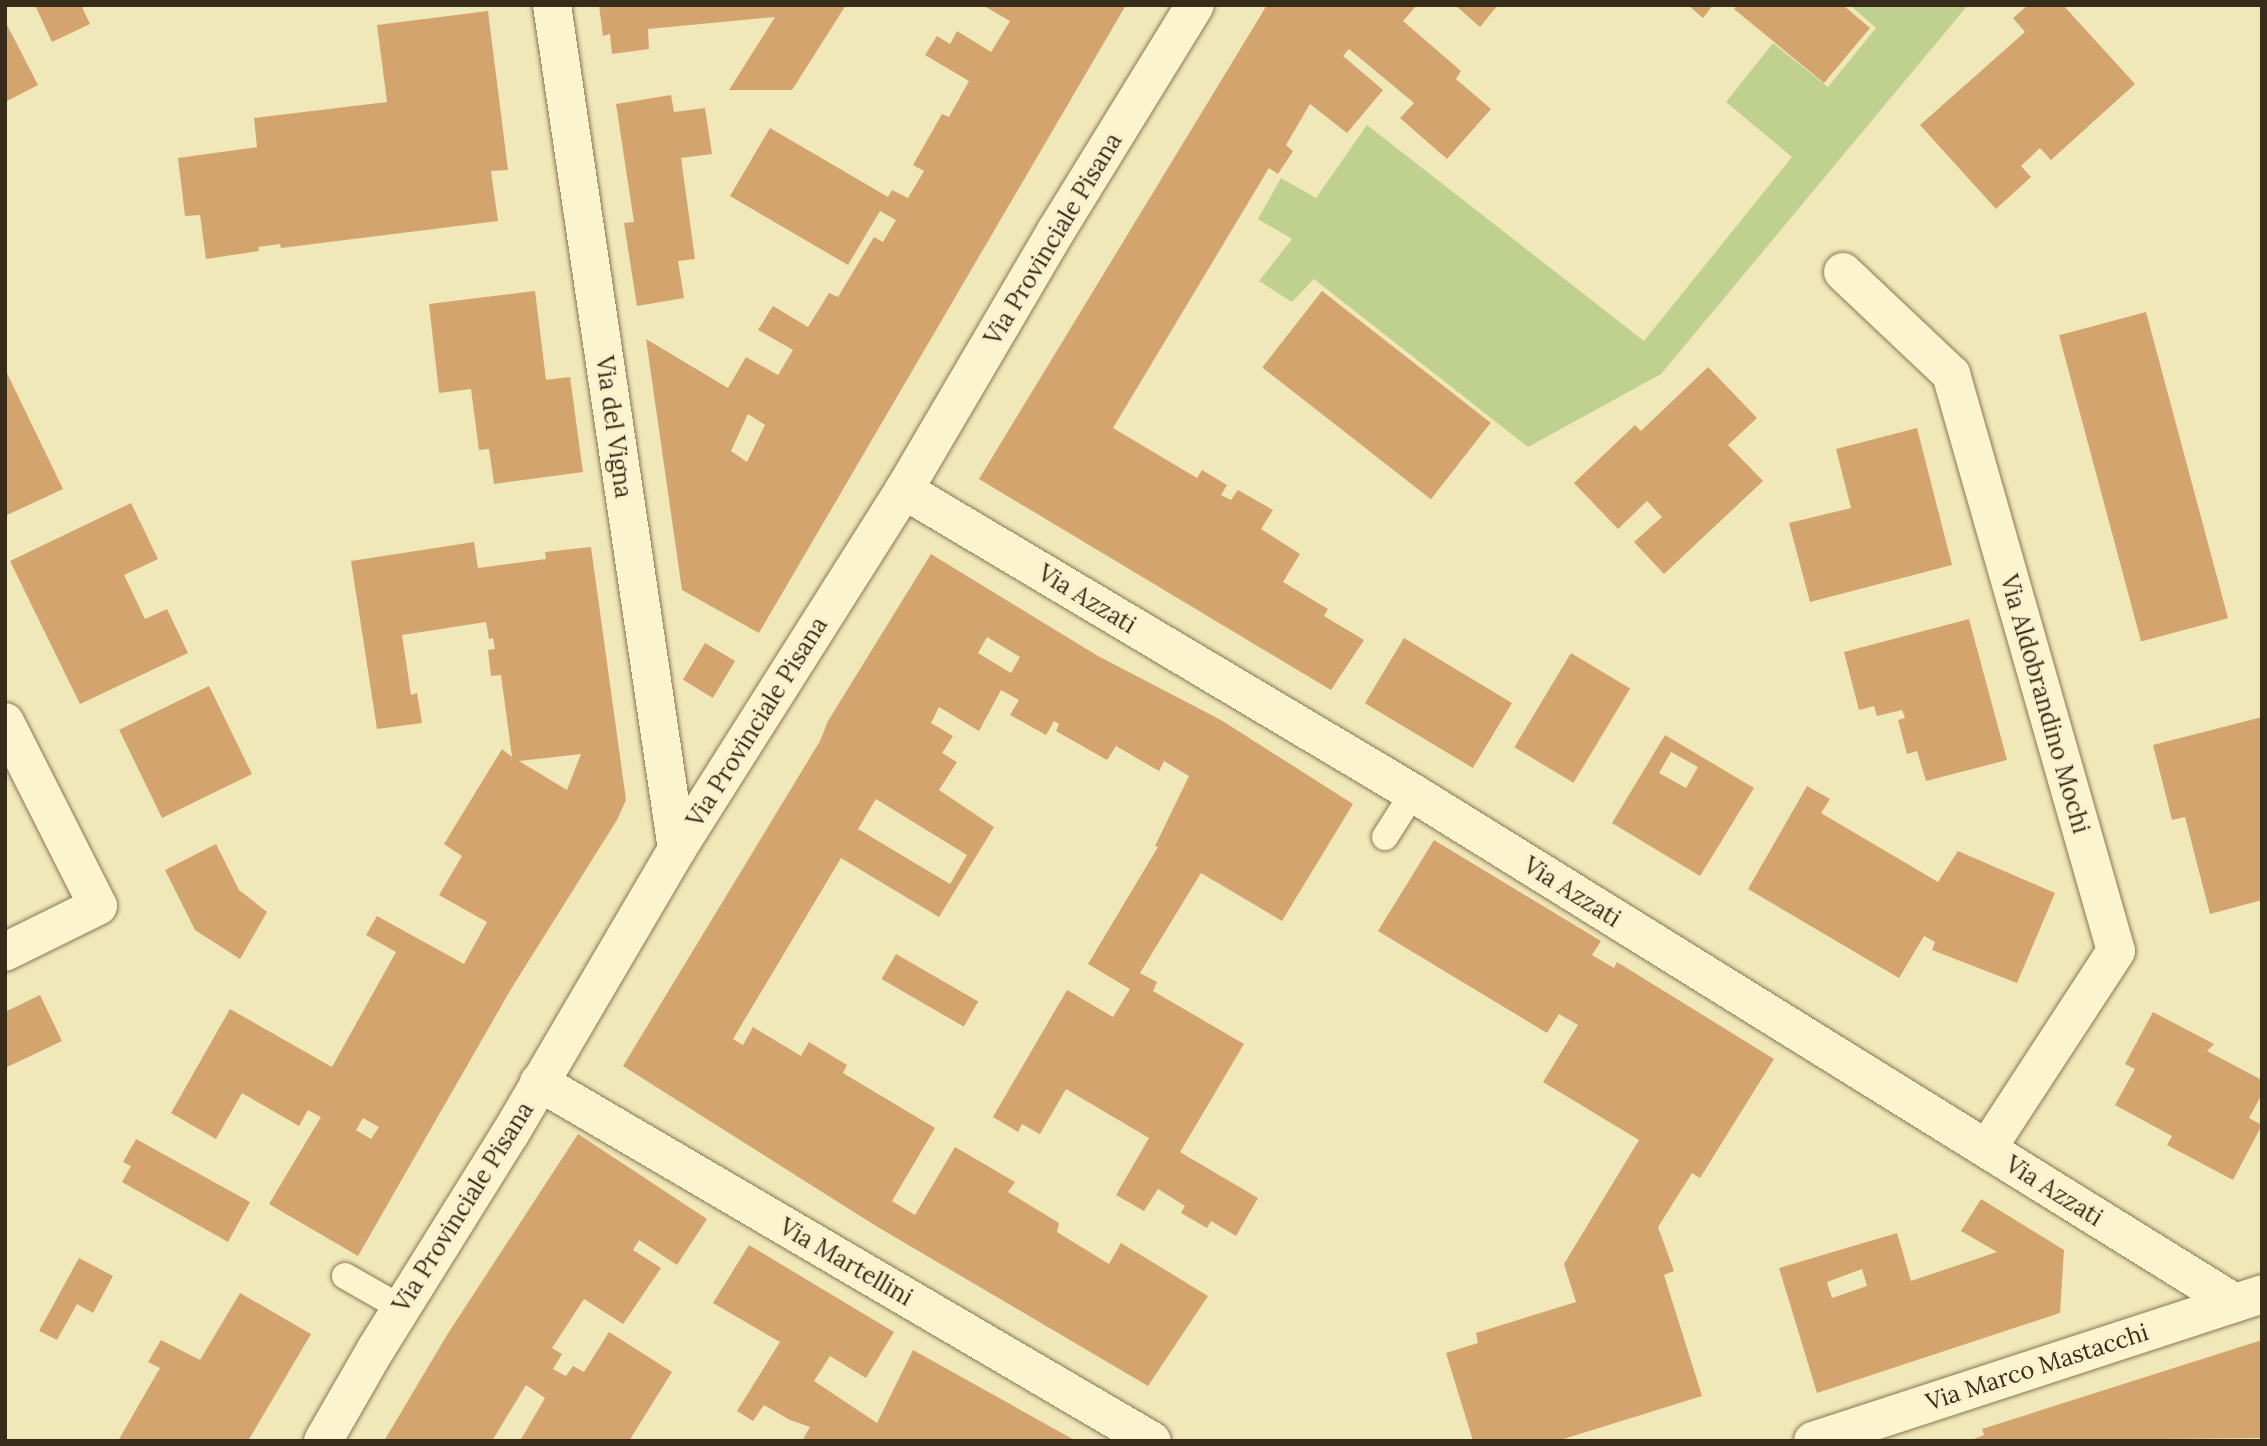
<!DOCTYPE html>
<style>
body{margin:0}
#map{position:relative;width:2267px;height:1446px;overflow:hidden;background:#f1e8ba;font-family:Lora,serif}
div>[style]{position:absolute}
.green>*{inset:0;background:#c0d08e}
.building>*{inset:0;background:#d3a46d;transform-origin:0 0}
.roads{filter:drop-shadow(0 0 2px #8a7753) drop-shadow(0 0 2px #8a7753)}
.lane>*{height:26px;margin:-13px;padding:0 13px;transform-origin:13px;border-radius:13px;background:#fcf4ce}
.street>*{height:38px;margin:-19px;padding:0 19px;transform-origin:19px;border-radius:19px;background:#fcf4ce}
.secondary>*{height:38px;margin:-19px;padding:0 19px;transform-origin:19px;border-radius:19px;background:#fcf4ce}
span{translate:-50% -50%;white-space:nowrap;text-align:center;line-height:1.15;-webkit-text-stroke:5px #f8f1cb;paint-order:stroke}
.street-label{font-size:24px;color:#372c1a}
.frame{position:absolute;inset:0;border:7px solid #372c1a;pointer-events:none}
</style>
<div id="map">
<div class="green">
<i style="clip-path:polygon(1850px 5px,1968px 5px,1661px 374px,1528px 447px,1314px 279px,1292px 302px,1259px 281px,1292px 239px,1258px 219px,1281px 178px,1316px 198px,1367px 125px,1644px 341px,1792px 157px,1726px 102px,1773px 43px,1828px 87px,1876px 28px)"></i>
</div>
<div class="building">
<i style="clip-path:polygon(35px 5px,81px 5px,90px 24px,52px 42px)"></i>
<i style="clip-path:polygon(599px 5px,846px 5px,792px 90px,729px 90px,775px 17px,648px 29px,649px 49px,612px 54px,610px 34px,603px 36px)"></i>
<i style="clip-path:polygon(evenodd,982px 5px,1126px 5px,759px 633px,682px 590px,646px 339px,728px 388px,746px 357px,778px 375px,793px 350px,758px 330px,773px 306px,808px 327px,829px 293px,838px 297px,874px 237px,883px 242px,896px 220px,880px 211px,848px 265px,730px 196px,770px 128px,888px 197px,892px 190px,908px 198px,924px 171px,913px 165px,942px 114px,949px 117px,969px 81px,925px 55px,937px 36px,950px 44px,957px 31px,991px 52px,1010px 21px,982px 5px,748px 414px,765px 425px,747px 462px,731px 451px,748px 414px)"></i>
<i style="clip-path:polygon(1267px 5px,1417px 5px,1403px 21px,1461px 71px,1456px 79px,1491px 109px,1447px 159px,1400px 118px,1414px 103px,1349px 49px,1343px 56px,1383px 90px,1347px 133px,1310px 104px,1286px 145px,1293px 151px,1278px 174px,1269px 168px,1113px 428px,1197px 478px,1202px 470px,1227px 485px,1221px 495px,1231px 500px,1238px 490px,1273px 510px,1261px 529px,1300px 554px,1283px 582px,1328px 609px,1324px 616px,1364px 640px,1331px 690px,979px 479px)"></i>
<i style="clip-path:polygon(1455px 5px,1498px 5px,1480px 27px)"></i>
<i style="clip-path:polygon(1688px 5px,1713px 5px,1703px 18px)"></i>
<i style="clip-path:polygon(1737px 5px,1843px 5px,1870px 28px,1824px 83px,1734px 9px)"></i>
<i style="clip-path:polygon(2028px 5px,2063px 5px,2135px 84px,2051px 160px,2040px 148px,2021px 166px,2031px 177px,1996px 209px,1920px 125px,2025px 32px,2013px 18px)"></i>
<i style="clip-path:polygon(488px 11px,508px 170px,491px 171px,498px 221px,281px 248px,280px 244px,258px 247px,259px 251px,206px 259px,200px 215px,185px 216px,178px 158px,257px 147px,254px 118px,387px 102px,377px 25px)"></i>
<i style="clip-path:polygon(5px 21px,38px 85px,5px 102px)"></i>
<i style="clip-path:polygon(671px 95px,674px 112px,705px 108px,712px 154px,681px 158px,695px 259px,678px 261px,684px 298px,637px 306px,624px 223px,634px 222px,616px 104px)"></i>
<i style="clip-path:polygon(535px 291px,546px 380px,570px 377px,583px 472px,494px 484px,489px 449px,479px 450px,471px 389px,439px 393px,429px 304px)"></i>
<i style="left:1322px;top:291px;width:214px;height:97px;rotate:38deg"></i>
<i style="left:2146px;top:312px;width:317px;height:90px;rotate:75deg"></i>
<i style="clip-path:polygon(1708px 367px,1757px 418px,1728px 445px,1763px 481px,1664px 574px,1634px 542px,1662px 517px,1647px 501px,1618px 529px,1574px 483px,1635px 425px,1641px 431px)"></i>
<i style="clip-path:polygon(5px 369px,63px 489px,5px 516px)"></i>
<i style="clip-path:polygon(1917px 428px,1952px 565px,1810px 602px,1789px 523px,1851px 508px,1836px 449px)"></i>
<i style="clip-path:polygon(131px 503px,158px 559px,124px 575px,145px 619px,167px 609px,188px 653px,80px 704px,10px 561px)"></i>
<i style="clip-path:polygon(evenodd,474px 542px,478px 568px,546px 559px,545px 552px,591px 547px,626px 800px,617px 820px,511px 989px,358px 1256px,269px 1204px,321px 1117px,308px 1110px,299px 1126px,242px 1093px,216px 1139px,171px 1113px,230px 1009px,332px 1067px,396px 952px,366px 935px,377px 916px,464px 964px,487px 922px,439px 895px,462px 856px,444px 844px,502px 749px,512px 757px,501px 675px,491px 676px,488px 650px,495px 649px,493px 638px,489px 639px,486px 622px,402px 635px,411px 695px,417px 693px,422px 723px,377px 729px,351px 561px,474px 542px,581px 754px,567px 790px,519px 761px,581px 754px,474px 542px,363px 1118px,379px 1127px,371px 1139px,356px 1130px,363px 1118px)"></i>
<i style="clip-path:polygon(evenodd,931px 554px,1098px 656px,1221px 720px,1353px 804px,1282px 921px,1201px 873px,1140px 973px,1157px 982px,1153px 991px,1244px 1044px,1180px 1152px,1258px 1198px,1236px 1236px,1211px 1221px,1207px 1228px,1181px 1213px,1185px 1206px,1158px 1189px,1144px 1211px,1116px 1195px,1149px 1138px,1066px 1089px,1040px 1134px,1022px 1124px,1018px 1132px,993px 1117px,1067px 990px,1113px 1017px,1130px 989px,1088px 964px,1158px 847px,1155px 846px,1189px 776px,1164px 761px,1159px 771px,1116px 746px,1107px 760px,1056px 731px,1059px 724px,1054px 721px,1046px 735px,1010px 715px,1019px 700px,1001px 690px,979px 731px,939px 707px,931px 723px,953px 736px,942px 753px,957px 762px,939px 790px,994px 827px,939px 917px,841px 858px,733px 1039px,743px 1045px,753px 1027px,801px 1056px,809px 1042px,847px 1065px,843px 1073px,935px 1128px,892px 1201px,915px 1215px,955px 1147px,1015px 1182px,1008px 1192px,1059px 1223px,1057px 1232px,1109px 1264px,1121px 1243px,1208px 1296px,1148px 1386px,876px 1226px,623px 1066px,820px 741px,828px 721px,931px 554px,987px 637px,1020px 657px,1011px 673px,978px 653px,987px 637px,931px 554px,876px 799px,967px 855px,950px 884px,858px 829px,876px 799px)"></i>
<i style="clip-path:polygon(1969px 619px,2007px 760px,1926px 781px,1917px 751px,1907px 754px,1898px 720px,1905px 718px,1902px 710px,1877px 716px,1874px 706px,1859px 710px,1844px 652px)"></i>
<i style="left:1404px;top:638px;width:126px;height:76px;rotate:31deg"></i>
<i style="left:705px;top:643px;width:35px;height:43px;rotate:31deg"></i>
<i style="left:1571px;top:653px;width:69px;height:110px;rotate:31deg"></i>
<i style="left:209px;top:686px;width:98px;height:100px;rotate:64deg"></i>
<i style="clip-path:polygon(2262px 717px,2262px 900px,2210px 914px,2185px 817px,2172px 820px,2153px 745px)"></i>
<i style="clip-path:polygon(evenodd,1665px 735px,1754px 788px,1700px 876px,1612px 823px,1665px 735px,1671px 752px,1698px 767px,1686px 788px,1659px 773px,1671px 752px)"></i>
<i style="clip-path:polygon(1807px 786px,1830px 799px,1821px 813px,1938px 882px,1958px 851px,2055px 893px,2017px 983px,1932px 950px,1935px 942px,1924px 936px,1899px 978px,1748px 889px)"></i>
<i style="clip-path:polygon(1434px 840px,1601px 941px,1592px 955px,1614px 968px,1617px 962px,1774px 1059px,1700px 1178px,1692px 1173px,1658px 1227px,1674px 1271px,1664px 1275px,1702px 1396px,1557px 1441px,1473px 1441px,1446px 1353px,1478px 1343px,1476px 1333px,1576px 1302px,1564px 1264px,1639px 1140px,1543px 1082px,1578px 1025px,1559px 1014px,1547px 1033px,1378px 931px)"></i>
<i style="clip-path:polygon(216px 844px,239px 890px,267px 912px,240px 959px,195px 930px,165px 870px)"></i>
<i style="left:896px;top:954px;width:95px;height:29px;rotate:30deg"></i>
<i style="clip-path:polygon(40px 995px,62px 1041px,5px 1068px,5px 1012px)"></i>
<i style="clip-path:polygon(2153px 1012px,2214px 1044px,2207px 1051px,2262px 1080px,2262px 1094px,2249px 1118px,2262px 1125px,2233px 1180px,2167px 1145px,2172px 1136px,2115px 1105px,2135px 1069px,2125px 1064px)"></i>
<i style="clip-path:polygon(578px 1134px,707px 1219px,677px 1265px,639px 1240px,633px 1250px,661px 1268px,623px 1324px,584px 1299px,552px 1348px,562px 1354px,553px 1369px,566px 1376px,573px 1366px,584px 1372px,609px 1332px,672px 1372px,629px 1441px,520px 1441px,545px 1398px,526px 1385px,492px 1441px,384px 1441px,447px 1335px)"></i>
<i style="clip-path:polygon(136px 1139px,250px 1202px,228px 1242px,122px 1182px,131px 1166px,123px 1162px)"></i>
<i style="clip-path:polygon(evenodd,1981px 1199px,2064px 1250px,2060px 1313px,1817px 1393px,1779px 1268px,1897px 1233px,1911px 1281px,1997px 1252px,1961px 1231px,1981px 1199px,1862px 1269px,1867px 1286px,1832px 1298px,1827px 1282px,1862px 1269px)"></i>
<i style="clip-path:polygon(749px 1245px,894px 1332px,866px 1378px,830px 1356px,814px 1381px,877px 1423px,913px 1350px,1076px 1441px,802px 1441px,810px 1427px,790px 1420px,764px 1405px,753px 1421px,737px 1411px,780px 1342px,713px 1303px)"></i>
<i style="clip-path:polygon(79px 1258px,113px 1276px,93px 1313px,77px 1304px,57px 1340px,39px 1331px)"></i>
<i style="clip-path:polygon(240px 1293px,311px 1334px,248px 1441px,118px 1441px,160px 1368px,148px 1362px,161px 1340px,200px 1360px)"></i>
<i style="clip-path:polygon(2262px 1340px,2262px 1438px,1969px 1441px,1984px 1435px,1982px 1429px)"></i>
</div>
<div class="roads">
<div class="lane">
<i style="left:1385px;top:837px;width:52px;rotate:-57.5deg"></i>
<i style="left:345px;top:1276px;width:64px;rotate:29.7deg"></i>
</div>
<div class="street">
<i style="left:552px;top:5px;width:853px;rotate:81.58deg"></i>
<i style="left:1843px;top:272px;width:149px;rotate:43.4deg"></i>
<i style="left:1951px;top:374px;width:600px;rotate:74.04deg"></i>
<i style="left:2116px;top:951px;width:236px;rotate:123.1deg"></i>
<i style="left:904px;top:490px;width:592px;rotate:30.76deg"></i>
<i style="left:1413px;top:793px;width:967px;rotate:31.82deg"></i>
<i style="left:5px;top:722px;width:206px;rotate:63.2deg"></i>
<i style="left:98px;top:906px;width:104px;rotate:153.7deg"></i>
<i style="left:539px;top:1082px;width:710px;rotate:30.36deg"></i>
</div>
<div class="secondary">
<i style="left:323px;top:1441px;width:106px;rotate:-60.1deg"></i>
<i style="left:376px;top:1349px;width:253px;rotate:-58.1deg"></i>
<i style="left:510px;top:1134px;width:330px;rotate:-59.6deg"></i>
<i style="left:677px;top:849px;width:425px;rotate:-57.7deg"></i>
<i style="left:904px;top:490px;width:300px;rotate:-59.6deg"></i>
<i style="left:1056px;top:231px;width:265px;rotate:-58.4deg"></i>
<i style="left:1813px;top:1441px;width:472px;rotate:-18.1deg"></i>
</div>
</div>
<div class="street-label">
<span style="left:1053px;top:239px;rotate:-59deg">Via Provinciale Pisana</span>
<span style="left:614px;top:427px;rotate:82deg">Via del Vigna</span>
<span style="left:1087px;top:599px;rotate:31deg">Via Azzati</span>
<span style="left:2045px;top:704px;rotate:74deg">Via Aldobrandino Mochi</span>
<span style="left:757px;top:722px;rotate:-58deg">Via Provinciale Pisana</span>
<span style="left:1572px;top:892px;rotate:32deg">Via Azzati</span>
<span style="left:2054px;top:1191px;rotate:32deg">Via Azzati</span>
<span style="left:463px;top:1207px;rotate:-58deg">Via Provinciale Pisana</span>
<span style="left:846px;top:1262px;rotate:30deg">Via Martellini</span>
<span style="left:2037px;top:1367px;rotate:-18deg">Via Marco Mastacchi</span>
</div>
<div class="frame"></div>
</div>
